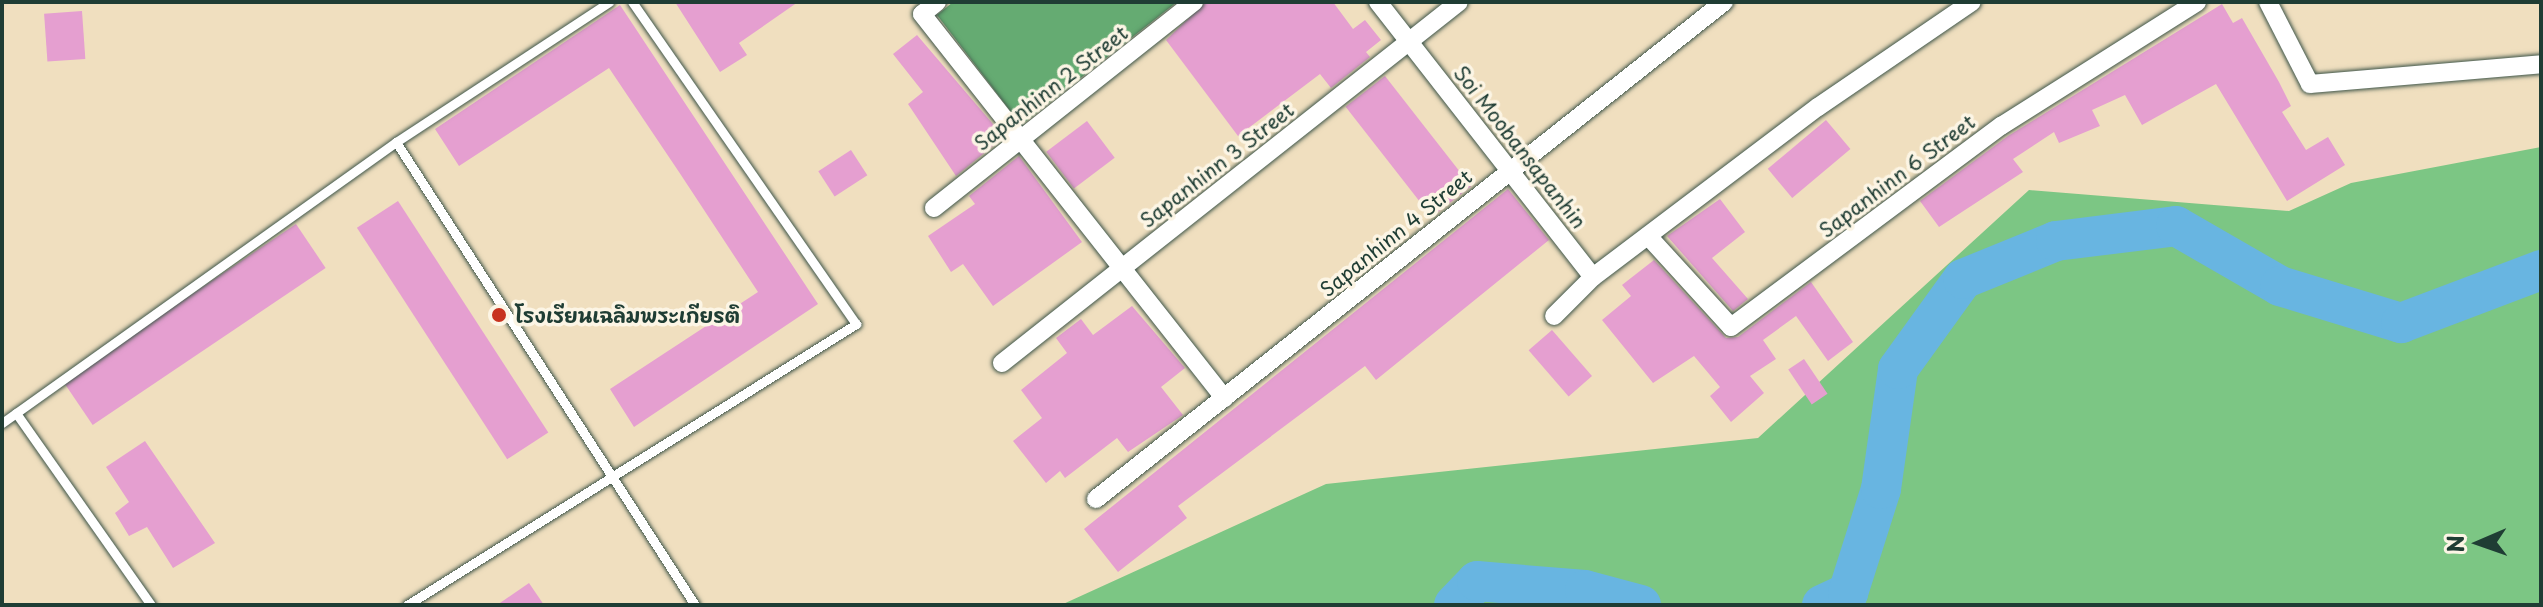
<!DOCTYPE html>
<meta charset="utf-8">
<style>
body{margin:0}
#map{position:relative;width:2543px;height:607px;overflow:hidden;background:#f0dfbf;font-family:"Playpen Sans","Playpen Sans Thai",sans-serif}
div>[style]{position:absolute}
.green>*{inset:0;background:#7cc684}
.forest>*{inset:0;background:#65ab72}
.river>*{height:40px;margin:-20px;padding:0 20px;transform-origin:20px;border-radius:20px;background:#68b5e1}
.building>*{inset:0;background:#e59fd0;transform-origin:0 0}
.roads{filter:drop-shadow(0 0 2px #3e5549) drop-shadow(0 0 2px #3e5549)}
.lane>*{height:9px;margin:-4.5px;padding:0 4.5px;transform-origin:4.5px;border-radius:4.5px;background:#fff}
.street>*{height:18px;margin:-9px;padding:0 9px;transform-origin:9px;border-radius:9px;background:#fff}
.dots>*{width:22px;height:22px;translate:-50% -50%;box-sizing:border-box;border:4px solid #fcf5e5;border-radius:50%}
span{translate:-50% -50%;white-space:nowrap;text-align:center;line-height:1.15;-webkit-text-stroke:7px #fcf5e5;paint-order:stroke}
.street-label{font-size:20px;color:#1f3d34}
.poi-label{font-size:20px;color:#1f3d34;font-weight:700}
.left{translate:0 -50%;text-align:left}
.frame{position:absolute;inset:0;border:4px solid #1f3d34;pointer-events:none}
.north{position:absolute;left:2439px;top:503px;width:80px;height:80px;-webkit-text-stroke:6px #fcf5e5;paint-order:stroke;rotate:268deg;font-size:22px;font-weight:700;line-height:32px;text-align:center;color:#1f3d34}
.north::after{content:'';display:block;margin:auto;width:28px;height:36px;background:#1f3d34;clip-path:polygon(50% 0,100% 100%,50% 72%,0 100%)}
</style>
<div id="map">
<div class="green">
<i style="clip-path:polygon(2541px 147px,2541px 605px,1061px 605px,1326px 484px,1758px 438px,2029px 190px,2289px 211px,2351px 183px)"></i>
</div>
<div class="forest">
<i style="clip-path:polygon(953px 2px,1177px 2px,1021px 125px,937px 15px)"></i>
</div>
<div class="river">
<i style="left:1454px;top:605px;width:33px;rotate:-46deg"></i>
<i style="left:1477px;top:581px;width:108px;rotate:4.8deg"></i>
<i style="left:1585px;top:590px;width:58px;rotate:15deg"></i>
<i style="left:1822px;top:605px;width:29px;rotate:-25deg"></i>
<i style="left:1848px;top:593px;width:109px;rotate:-72.4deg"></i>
<i style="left:1881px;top:489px;width:121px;rotate:-81.9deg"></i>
<i style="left:1898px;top:369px;width:111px;rotate:-54.2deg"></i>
<i style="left:1963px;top:279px;width:100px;rotate:-22.2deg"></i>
<i style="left:2056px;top:241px;width:121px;rotate:-7.1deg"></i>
<i style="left:2176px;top:226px;width:120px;rotate:30deg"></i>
<i style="left:2280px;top:286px;width:127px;rotate:17deg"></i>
<i style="left:2401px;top:323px;width:150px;rotate:-20.7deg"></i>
</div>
<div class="building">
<i style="clip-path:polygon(675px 2px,798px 2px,739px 43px,747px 55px,720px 72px)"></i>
<i style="clip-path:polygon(1206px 2px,1333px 2px,1353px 29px,1365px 20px,1381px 40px,1366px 52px,1370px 57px,1331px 88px,1320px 74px,1238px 136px,1166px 40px)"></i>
<i style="clip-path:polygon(2222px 4px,2233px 23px,2242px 18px,2279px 82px,2291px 106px,2282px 112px,2306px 150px,2328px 137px,2345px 165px,2287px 201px,2216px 84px,2142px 125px,2125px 95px,2092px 110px,2100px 126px,2059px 143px,2054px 132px,2013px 159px,2023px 172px,1939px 227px,1920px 201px,2008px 136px)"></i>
<i style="clip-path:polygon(620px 5px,818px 304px,634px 427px,610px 389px,758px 292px,679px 172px,609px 68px,459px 166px,435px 129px)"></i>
<i style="left:82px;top:11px;width:48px;height:38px;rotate:86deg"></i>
<i style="clip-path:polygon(917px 35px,1004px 137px,956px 176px,908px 104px,923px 92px,893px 54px)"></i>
<i style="left:1385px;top:76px;width:140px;height:50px;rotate:52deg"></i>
<i style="left:1826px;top:120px;width:38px;height:76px;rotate:50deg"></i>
<i style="left:1087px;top:121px;width:46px;height:51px;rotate:53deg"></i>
<i style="left:851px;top:150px;width:30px;height:39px;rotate:57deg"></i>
<i style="clip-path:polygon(1019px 156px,1082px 242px,993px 306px,963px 264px,951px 272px,928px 236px,975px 204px,969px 196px)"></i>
<i style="clip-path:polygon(1508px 189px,1549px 240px,1376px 380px,1365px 366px,1178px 506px,1187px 518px,1118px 572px,1084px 529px)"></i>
<i style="clip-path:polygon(1720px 199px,1745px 232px,1712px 258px,1748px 299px,1733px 311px,1667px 236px)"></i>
<i style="left:398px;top:201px;width:276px;height:49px;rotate:57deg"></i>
<i style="left:296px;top:224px;width:53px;height:281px;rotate:56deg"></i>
<i style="clip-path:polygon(1654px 260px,1726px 338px,1738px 337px,1811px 282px,1853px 342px,1828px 361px,1796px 316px,1763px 340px,1776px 359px,1750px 376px,1764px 393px,1731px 422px,1710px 396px,1720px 387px,1694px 356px,1653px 383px,1602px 320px,1631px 296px,1622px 285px)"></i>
<i style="clip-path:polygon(1132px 306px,1185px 368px,1161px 387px,1183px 415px,1128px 452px,1117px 438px,1065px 478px,1060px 471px,1046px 483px,1013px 441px,1042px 418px,1021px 390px,1067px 353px,1056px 338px,1081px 319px,1093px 335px)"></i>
<i style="left:1552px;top:330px;width:61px;height:31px;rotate:49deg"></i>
<i style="left:1804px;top:359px;width:42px;height:19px;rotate:56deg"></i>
<i style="clip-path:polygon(145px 441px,215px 543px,173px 568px,147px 527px,129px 536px,115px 513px,129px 502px,106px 467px)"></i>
<i style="clip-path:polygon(529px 583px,544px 605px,497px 605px)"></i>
</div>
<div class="roads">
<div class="lane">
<i style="left:396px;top:142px;width:551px;rotate:57.15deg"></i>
<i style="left:16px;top:413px;width:235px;rotate:54.9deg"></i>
<i style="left:2px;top:423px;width:484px;rotate:-35.5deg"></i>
<i style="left:396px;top:142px;width:255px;rotate:-33.3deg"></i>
<i style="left:407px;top:605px;width:530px;rotate:-32.04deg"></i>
<i style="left:856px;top:324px;width:392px;rotate:-124.8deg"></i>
</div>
<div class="street">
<i style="left:937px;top:2px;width:19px;rotate:141deg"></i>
<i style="left:922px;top:14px;width:489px;rotate:51.8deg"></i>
<i style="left:1378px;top:2px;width:349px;rotate:52deg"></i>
<i style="left:1593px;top:277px;width:55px;rotate:135deg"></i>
<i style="left:2268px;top:2px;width:92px;rotate:62.9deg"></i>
<i style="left:2310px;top:84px;width:232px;rotate:-4.9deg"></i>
<i style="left:934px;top:208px;width:332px;rotate:-38.4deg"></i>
<i style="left:1648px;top:236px;width:123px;rotate:47.6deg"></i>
<i style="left:1731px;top:327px;width:337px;rotate:-36.7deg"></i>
<i style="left:2001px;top:126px;width:232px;rotate:-32.3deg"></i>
<i style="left:1593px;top:277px;width:282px;rotate:-37.1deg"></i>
<i style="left:1818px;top:107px;width:186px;rotate:-34.3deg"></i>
<i style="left:1002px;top:363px;width:582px;rotate:-38.31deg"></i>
<i style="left:1096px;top:499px;width:801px;rotate:-38.36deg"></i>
</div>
</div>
<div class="dots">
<i style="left:499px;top:315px;background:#c8321e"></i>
</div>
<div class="street-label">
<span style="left:1051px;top:88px;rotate:-38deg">Sapanhinn 2 Street</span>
<span style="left:1520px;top:147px;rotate:52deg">Soi Moobansapanhin</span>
<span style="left:1217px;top:165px;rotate:-38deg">Sapanhinn 3 Street</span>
<span style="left:1897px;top:176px;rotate:-37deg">Sapanhinn 6 Street</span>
<span style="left:1396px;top:233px;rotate:-39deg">Sapanhinn 4 Street</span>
</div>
<div class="poi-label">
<span class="left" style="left:515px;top:315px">โรงเรียนเฉลิมพระเกียรติ</span>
</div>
<div class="frame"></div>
<div class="north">N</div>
</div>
